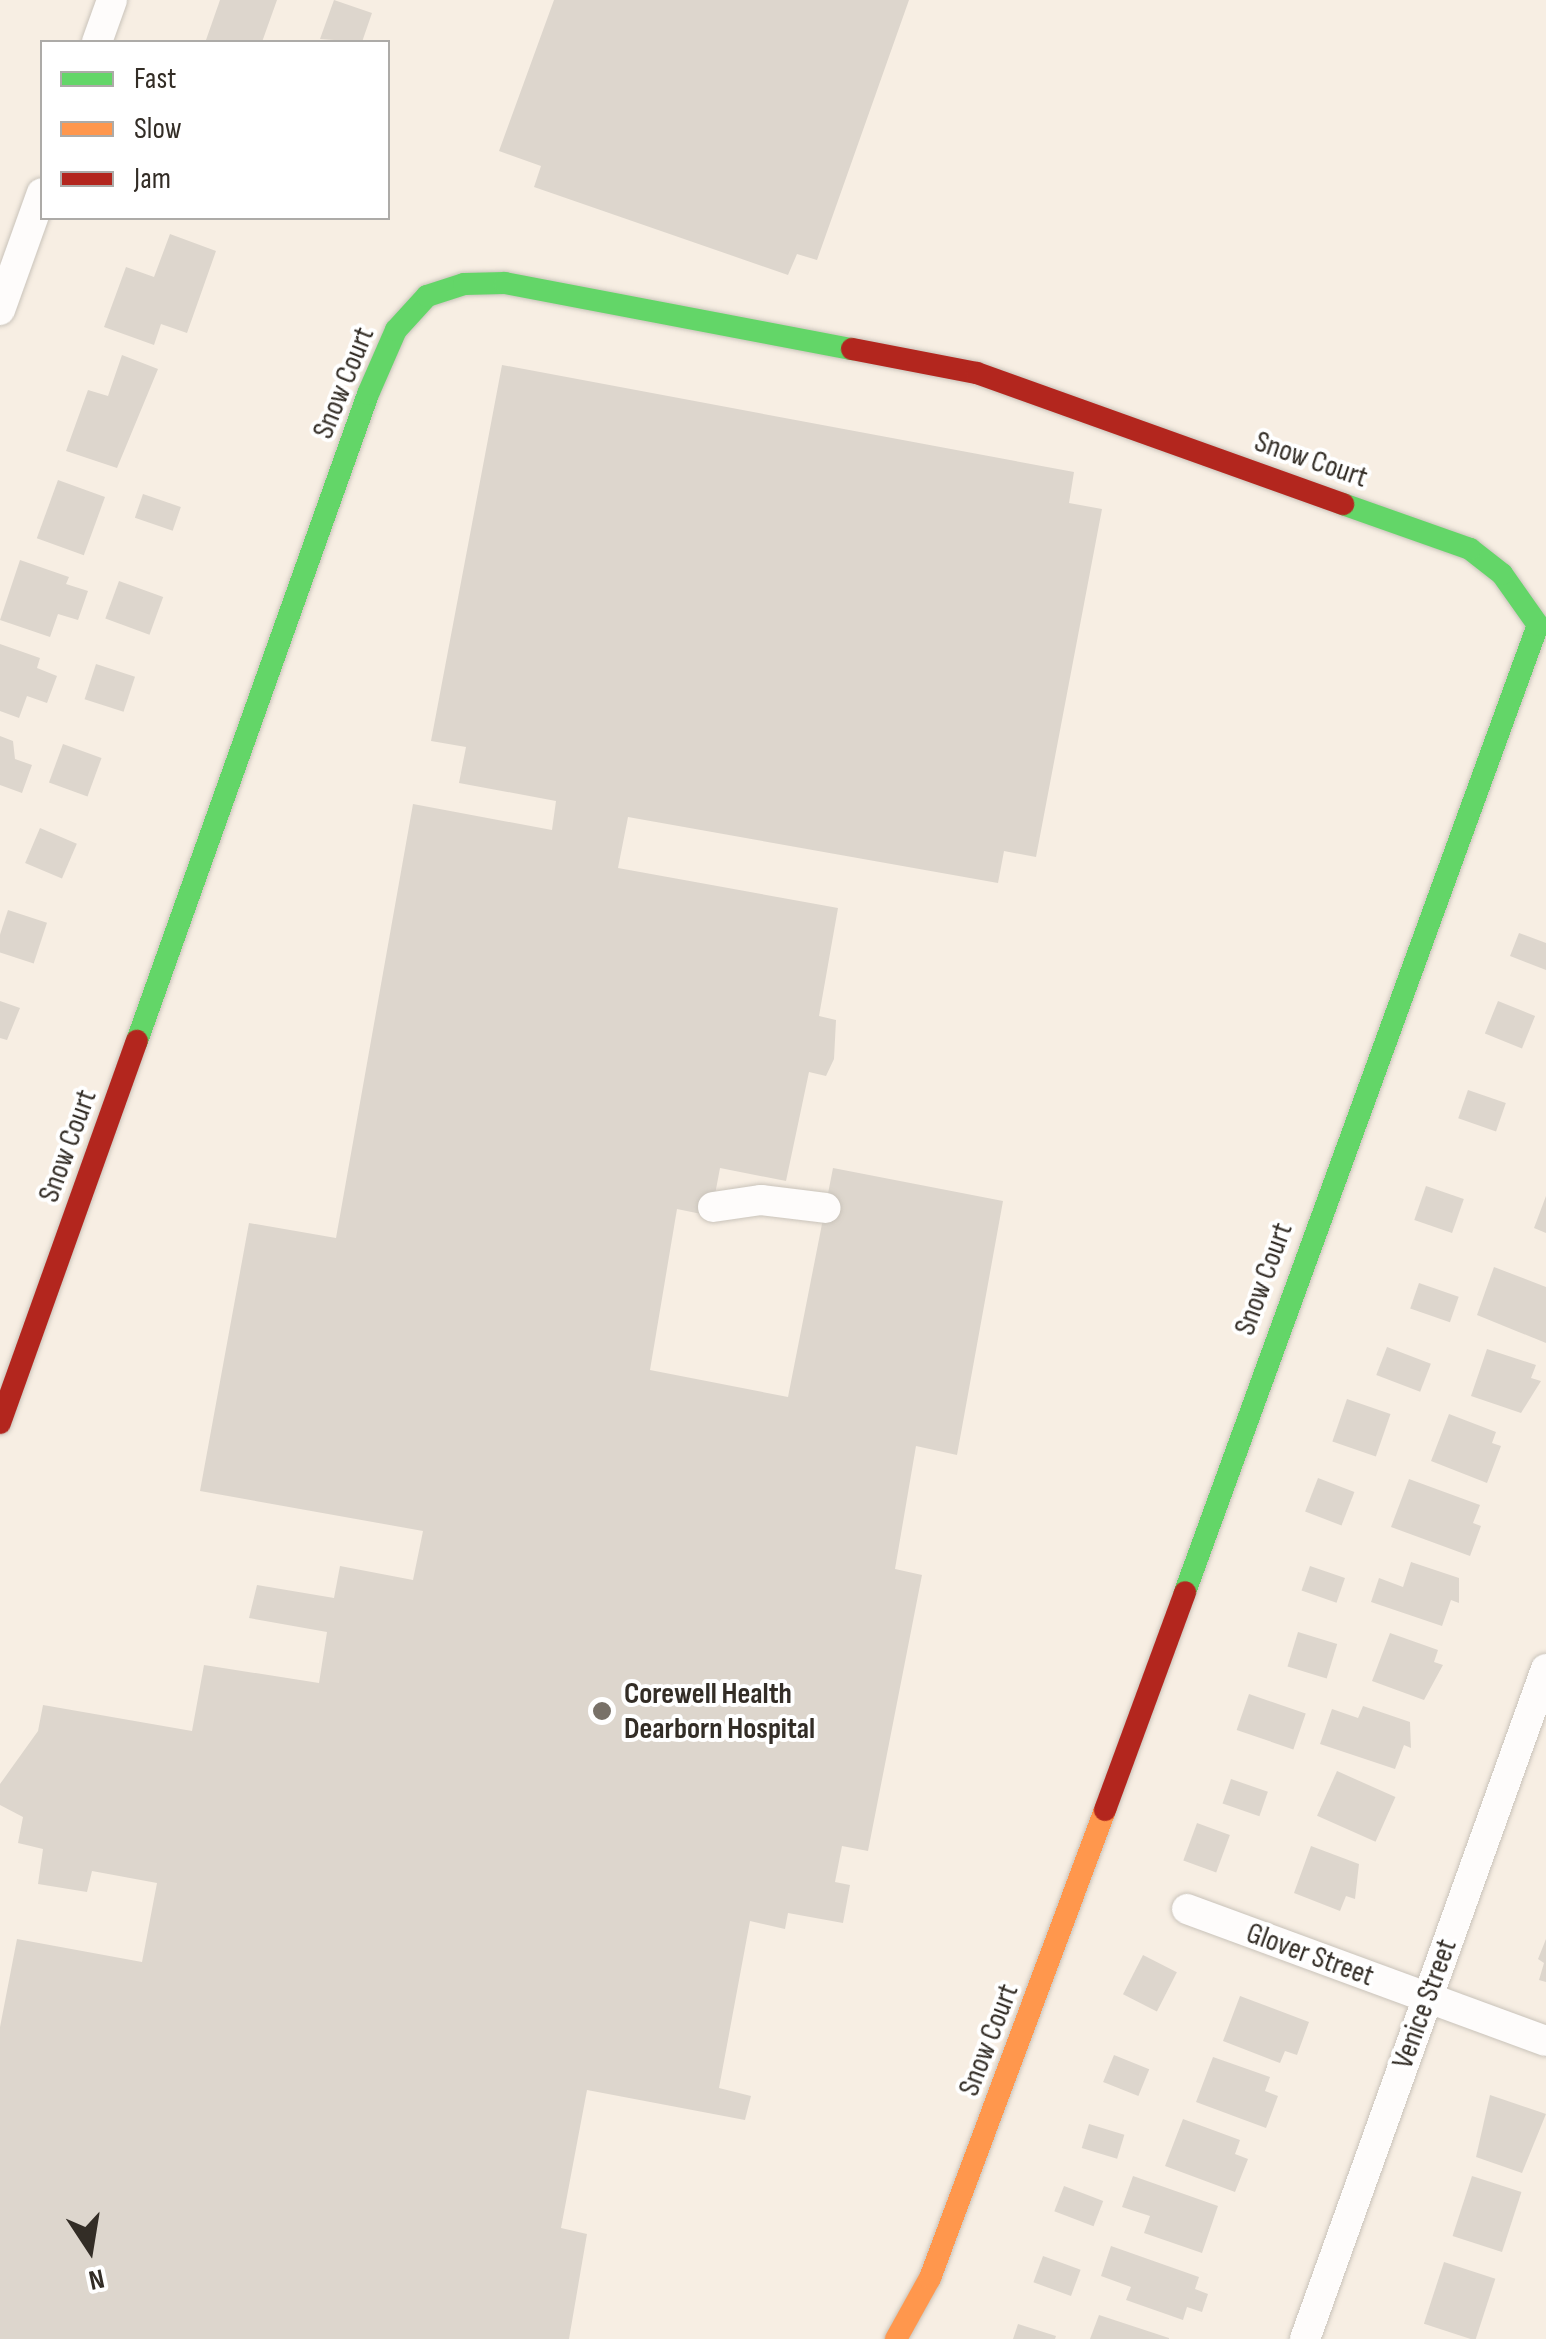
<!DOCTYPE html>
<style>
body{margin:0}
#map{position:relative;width:1546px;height:2339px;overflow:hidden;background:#f7eee3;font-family:"Sofia Sans Condensed",sans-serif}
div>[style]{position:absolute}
.building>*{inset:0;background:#ddd6cd;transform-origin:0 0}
.roads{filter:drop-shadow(0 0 2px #c9c3ba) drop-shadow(0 0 2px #c9c3ba)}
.street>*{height:30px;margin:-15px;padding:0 15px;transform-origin:15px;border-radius:15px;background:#fefcfb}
.fast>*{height:22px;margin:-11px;padding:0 11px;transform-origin:11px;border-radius:11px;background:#63d668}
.slow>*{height:22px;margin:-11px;padding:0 11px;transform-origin:11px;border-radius:11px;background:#ff974d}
.jam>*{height:22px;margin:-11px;padding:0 11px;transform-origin:11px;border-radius:11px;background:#b3261e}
.dots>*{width:28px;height:28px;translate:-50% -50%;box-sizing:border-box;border:5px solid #fff;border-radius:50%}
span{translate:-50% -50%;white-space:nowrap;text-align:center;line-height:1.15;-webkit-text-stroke:8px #fff;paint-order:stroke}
.street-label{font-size:30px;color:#332d26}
.poi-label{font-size:30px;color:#332d26;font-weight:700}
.left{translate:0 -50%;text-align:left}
.legend{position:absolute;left:40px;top:40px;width:350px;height:180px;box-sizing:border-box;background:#fff;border:2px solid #adaba8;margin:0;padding:12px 18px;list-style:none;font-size:30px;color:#332d26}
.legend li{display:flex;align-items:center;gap:20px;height:50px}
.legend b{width:50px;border:2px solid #adaba8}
.north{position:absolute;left:40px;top:2199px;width:100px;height:100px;-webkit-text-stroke:8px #fff;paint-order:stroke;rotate:168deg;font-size:28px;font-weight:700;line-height:40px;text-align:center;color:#332d26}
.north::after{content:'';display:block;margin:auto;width:35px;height:45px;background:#332d26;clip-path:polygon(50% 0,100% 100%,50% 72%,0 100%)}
</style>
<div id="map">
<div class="building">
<i style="clip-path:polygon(220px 0,277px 0,262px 42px,206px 40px)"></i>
<i style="clip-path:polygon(334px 0,372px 13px,362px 42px,320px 39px)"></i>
<i style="clip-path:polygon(554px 0,909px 0,817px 260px,797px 254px,788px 275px,534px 187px,541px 166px,499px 151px)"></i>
<i style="clip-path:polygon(170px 234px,216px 251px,187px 333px,161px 324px,154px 345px,104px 327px,126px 267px,154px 277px)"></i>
<i style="clip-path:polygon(122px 355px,158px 369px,117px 468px,66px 451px,88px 390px,108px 396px)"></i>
<i style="clip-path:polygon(502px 365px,1074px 472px,1069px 503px,1102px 509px,1036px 857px,1004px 851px,998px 883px,628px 817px,618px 868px,838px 908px,819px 1016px,836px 1020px,834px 1059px,826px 1076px,809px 1072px,786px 1181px,720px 1168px,711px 1216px,677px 1209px,650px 1370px,788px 1397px,833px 1168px,1003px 1201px,957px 1455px,916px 1446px,895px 1569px,922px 1575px,868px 1851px,842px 1846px,835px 1882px,850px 1885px,843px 1923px,788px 1913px,785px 1929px,750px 1921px,719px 2088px,751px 2096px,745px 2120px,587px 2090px,561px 2228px,587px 2234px,569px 2339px,0 2339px,0 2027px,17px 1939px,142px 1962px,157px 1883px,92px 1871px,87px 1892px,38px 1884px,43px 1849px,18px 1843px,23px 1817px,0 1805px,0 1784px,38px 1731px,43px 1705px,192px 1731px,204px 1665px,319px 1683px,327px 1632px,249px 1618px,257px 1585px,334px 1598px,340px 1566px,413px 1580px,423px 1531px,200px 1491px,249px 1223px,336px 1238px,413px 804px,552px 830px,556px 801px,459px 783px,466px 747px,431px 741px)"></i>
<i style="left:58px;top:480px;width:50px;height:62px;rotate:20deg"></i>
<i style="left:143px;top:494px;width:40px;height:25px;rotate:19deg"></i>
<i style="clip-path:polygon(20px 560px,69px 577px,66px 584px,88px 591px,78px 620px,58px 614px,50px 637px,0 620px)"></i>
<i style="left:119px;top:581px;width:47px;height:40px;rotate:20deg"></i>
<i style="clip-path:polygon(0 644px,40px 658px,37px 668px,57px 676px,47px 703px,27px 696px,19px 718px,0 711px)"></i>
<i style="left:96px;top:664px;width:41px;height:37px;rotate:18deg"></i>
<i style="clip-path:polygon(0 736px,13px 741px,15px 759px,32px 765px,22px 793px,0 785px)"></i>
<i style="left:63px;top:744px;width:41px;height:41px;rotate:20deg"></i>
<i style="left:40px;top:828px;width:40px;height:38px;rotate:23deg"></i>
<i style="left:8px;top:910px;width:41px;height:43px;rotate:18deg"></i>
<i style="clip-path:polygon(1519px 933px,1546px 943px,1546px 970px,1510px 956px)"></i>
<i style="clip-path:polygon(0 1001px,20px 1008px,7px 1040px,0 1038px)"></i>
<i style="left:1498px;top:1001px;width:40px;height:35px;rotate:22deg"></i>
<i style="left:1468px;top:1090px;width:40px;height:30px;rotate:19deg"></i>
<i style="left:1426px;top:1186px;width:40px;height:36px;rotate:19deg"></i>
<i style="clip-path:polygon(1546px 1196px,1546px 1233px,1534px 1228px)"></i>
<i style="clip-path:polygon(1494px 1267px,1546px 1287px,1546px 1343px,1477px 1315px)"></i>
<i style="left:1419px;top:1283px;width:42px;height:27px;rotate:19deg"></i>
<i style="left:1387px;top:1347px;width:47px;height:30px;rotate:21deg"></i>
<i style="clip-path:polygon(1487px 1349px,1536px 1365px,1531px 1378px,1541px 1381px,1521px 1413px,1471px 1396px)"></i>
<i style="left:1347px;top:1399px;width:46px;height:45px;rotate:19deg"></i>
<i style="clip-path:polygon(1449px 1414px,1496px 1432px,1492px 1443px,1501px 1446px,1487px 1483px,1431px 1461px)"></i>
<i style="left:1318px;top:1478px;width:39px;height:36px;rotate:21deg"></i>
<i style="clip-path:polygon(1409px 1479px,1480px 1505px,1473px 1523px,1481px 1526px,1470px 1556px,1391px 1527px)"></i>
<i style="clip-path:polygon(1411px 1562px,1459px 1578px,1459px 1603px,1451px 1600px,1442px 1626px,1371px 1602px,1379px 1578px,1403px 1587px)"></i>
<i style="left:1310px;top:1566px;width:37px;height:26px;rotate:19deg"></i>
<i style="left:1298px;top:1632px;width:41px;height:36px;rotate:17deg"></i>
<i style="clip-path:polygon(1390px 1633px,1438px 1650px,1434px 1662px,1443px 1665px,1424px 1700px,1372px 1681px)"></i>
<i style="left:1249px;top:1694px;width:60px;height:38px;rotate:19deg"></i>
<i style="clip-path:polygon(1363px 1706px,1410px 1722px,1411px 1748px,1404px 1745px,1395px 1769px,1320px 1744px,1332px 1709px,1358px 1718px)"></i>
<i style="left:1337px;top:1771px;width:64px;height:49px;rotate:24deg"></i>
<i style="left:1231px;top:1779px;width:39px;height:26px;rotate:19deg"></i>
<i style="left:1197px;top:1823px;width:35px;height:40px;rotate:20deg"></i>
<i style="clip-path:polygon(1311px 1846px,1359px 1864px,1355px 1899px,1346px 1896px,1340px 1911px,1294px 1893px)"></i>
<i style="clip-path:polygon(1546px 1939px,1546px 1982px,1539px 1980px,1544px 1963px,1538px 1959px)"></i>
<i style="left:1143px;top:1955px;width:38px;height:44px;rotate:27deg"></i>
<i style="clip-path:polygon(1240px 1996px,1309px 2022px,1297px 2055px,1285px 2051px,1280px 2063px,1223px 2041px)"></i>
<i style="left:1114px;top:2055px;width:38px;height:29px;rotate:22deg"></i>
<i style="clip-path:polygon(1213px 2057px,1270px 2077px,1265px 2091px,1278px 2096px,1266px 2128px,1196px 2102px)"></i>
<i style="clip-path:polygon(1490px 2095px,1546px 2114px,1522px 2173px,1476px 2157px)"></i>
<i style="clip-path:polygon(1183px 2119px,1240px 2140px,1235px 2154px,1248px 2159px,1235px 2192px,1165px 2166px)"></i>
<i style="left:1089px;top:2124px;width:37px;height:25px;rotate:17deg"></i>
<i style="clip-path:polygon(1133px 2176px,1218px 2206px,1202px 2253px,1144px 2233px,1150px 2216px,1122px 2207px)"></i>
<i style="left:1472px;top:2176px;width:52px;height:63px;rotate:18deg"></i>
<i style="left:1064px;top:2186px;width:42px;height:27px;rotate:21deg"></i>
<i style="clip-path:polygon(1111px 2246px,1199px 2277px,1195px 2289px,1208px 2294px,1202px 2312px,1187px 2307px,1183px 2320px,1126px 2300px,1131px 2287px,1101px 2276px)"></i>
<i style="left:1043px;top:2256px;width:40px;height:28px;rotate:20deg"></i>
<i style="left:1444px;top:2262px;width:54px;height:65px;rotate:18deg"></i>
<i style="clip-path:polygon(1099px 2315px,1169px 2338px,1169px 2339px,1090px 2339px)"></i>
<i style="clip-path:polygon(1018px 2324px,1056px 2336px,1055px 2339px,1013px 2339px)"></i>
</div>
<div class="roads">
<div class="street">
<i style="left:97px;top:42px;width:45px;rotate:-70.3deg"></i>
<i style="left:0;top:310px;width:124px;rotate:-70.3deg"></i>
<i style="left:713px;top:1207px;width:49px;rotate:-8.3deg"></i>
<i style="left:761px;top:1200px;width:65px;rotate:7deg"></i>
<i style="left:1187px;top:1909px;width:382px;rotate:20.2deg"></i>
<i style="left:1305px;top:2339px;width:712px;rotate:-70.22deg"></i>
</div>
<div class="fast">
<i style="left:137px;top:1041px;width:687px;rotate:-70.35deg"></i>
<i style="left:368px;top:394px;width:70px;rotate:-66.4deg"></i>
<i style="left:396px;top:330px;width:46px;rotate:-47.6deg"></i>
<i style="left:427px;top:296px;width:39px;rotate:-18deg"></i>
<i style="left:464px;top:284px;width:41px;rotate:-1.4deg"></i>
<i style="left:505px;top:283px;width:353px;rotate:10.8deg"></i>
<i style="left:1185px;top:1592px;width:1029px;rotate:-69.95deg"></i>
<i style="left:1538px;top:625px;width:62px;rotate:-125.2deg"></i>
<i style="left:1502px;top:574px;width:41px;rotate:-142deg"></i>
<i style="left:1470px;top:549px;width:135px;rotate:-160.5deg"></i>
</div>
<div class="slow">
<i style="left:896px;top:2339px;width:70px;rotate:-60.9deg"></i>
<i style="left:930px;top:2278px;width:500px;rotate:-69.5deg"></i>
</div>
<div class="jam">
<i style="left:852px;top:349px;width:127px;rotate:10.9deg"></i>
<i style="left:977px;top:373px;width:389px;rotate:19.7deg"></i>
<i style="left:0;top:1423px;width:406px;rotate:-70.3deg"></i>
<i style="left:1105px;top:1810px;width:232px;rotate:-69.8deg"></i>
</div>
</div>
<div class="dots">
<i style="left:602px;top:1711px;background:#787168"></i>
</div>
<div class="street-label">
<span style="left:344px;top:383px;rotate:-68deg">Snow Court</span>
<span style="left:1311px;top:460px;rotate:19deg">Snow Court</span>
<span style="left:68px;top:1146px;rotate:-70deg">Snow Court</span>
<span style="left:1264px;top:1279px;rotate:-70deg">Snow Court</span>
<span style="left:1310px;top:1955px;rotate:20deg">Glover Street</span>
<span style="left:1425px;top:2004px;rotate:-70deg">Venice Street</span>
<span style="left:989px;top:2040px;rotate:-69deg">Snow Court</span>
</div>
<div class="poi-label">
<span class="left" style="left:624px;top:1711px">Corewell Health<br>Dearborn Hospital</span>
</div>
<ul class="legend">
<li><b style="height:12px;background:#63d668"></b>Fast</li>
<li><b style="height:12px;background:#ff974d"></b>Slow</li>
<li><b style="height:12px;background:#b3261e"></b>Jam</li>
</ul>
<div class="north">N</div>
</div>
